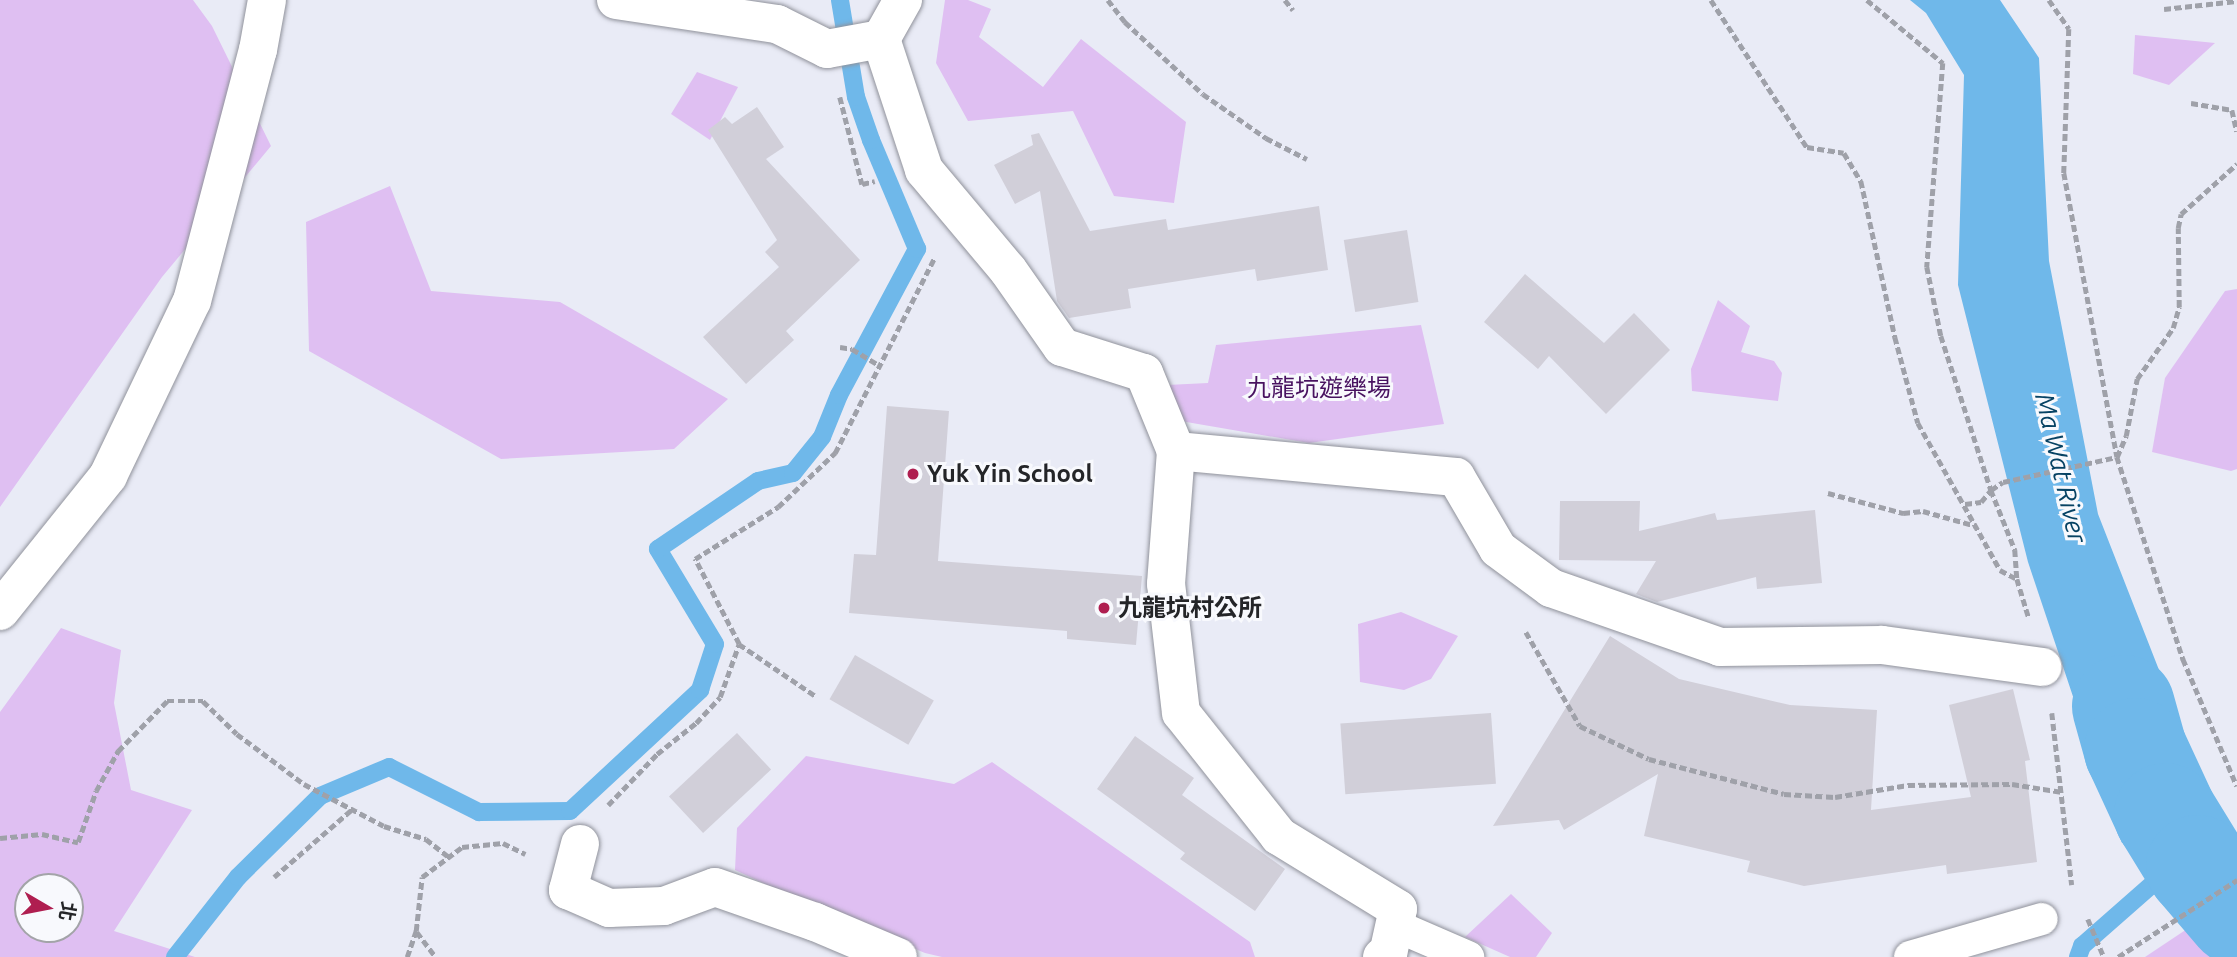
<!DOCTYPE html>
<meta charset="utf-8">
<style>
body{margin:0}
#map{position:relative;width:2237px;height:957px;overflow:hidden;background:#e9ebf6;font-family:Ubuntu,"Noto Sans TC",sans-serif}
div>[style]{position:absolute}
.green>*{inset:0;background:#dfbff2}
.water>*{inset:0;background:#6fb8ea}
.stream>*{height:18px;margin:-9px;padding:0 9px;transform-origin:9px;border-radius:9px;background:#6fb8ea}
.river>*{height:103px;margin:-51.5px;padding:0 51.5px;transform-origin:51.5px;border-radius:51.5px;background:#6fb8ea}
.building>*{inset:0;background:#d1cfd9;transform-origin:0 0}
.path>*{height:4.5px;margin-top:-2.25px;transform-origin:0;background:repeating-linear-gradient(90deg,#9fa1a9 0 7px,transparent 0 10.5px)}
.roads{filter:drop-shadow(0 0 2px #90929b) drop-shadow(0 0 2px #90929b)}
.lane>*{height:32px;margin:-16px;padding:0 16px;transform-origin:16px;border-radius:16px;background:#fff}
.street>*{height:38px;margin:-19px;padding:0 19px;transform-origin:19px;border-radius:19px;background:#fff}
.dots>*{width:19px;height:19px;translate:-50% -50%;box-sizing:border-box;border:4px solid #f8f9fd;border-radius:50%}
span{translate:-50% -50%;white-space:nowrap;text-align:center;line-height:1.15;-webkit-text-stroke:6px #f8f9fd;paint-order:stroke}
.park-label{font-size:24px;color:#481260}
.poi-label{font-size:24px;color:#242528;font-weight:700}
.left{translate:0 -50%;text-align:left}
.water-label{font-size:26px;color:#074364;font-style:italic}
.north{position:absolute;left:14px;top:873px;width:70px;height:70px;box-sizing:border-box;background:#f8f9fd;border:2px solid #a3a4a8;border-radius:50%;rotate:100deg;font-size:19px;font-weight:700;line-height:28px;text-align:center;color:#242528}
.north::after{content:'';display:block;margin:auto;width:24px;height:32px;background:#af1e50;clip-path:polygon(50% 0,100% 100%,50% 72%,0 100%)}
</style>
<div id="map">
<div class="green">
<i style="clip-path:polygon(0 0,193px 0,212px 26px,271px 146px,162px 277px,0 507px)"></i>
<i style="clip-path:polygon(945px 0,968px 0,991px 9px,979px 37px,1043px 87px,1081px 39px,1186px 122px,1174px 203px,1114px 196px,1073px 111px,968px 121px,936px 63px)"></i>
<i style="clip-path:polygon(2135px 35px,2215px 43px,2169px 85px,2133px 74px)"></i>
<i style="clip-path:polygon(697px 72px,738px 87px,710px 140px,671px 114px)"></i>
<i style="clip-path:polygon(390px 186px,431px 291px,560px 302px,728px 399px,674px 449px,501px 459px,309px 351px,306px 222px)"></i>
<i style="clip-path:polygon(2237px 289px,2237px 469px,2231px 471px,2152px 452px,2165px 378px,2225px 291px)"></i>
<i style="clip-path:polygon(1718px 300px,1750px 326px,1741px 352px,1774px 361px,1782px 373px,1778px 401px,1692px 391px,1691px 369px)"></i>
<i style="clip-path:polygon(1421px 325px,1444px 424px,1309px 443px,1169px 419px,1167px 385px,1208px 383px,1216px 345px)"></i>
<i style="clip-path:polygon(1401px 612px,1458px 636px,1431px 679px,1404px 690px,1360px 682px,1358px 624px)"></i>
<i style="clip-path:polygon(evenodd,61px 628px,121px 650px,114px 703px,131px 790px,192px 810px,114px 931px,195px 957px,0 957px,0 712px,61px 628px,28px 887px,70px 887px,70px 929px,28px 929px,28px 887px)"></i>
<i style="clip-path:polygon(806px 756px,954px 784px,992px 762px,1250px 942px,1255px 957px,942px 957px,925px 953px,812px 906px,735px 870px,737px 828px)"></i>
<i style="clip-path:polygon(1511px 894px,1552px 933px,1536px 957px,1510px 957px,1465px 937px)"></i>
<i style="clip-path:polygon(2237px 921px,2237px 957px,2145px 957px,2187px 929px,2197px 941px,2208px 932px)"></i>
</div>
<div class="water">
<i style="clip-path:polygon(1910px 0,2000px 0,2039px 58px,2049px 261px,2098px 514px,2222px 831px,2122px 843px,2028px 562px,1958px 285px,1964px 75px,1926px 13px)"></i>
</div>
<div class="stream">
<i style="left:175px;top:957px;width:102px;rotate:-51.8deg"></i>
<i style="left:238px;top:877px;width:115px;rotate:-44.6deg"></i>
<i style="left:320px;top:796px;width:75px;rotate:-22.8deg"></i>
<i style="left:389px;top:767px;width:101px;rotate:26.6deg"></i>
<i style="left:479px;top:812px;width:91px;rotate:-0.6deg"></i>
<i style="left:570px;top:811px;width:178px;rotate:-42.9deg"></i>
<i style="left:700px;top:690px;width:48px;rotate:-71.9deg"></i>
<i style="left:715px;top:644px;width:111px;rotate:-121deg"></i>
<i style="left:658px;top:549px;width:121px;rotate:-34.2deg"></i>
<i style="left:758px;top:481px;width:36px;rotate:-13deg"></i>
<i style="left:793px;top:473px;width:46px;rotate:-51.1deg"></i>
<i style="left:822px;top:437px;width:45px;rotate:-68deg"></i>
<i style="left:839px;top:395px;width:166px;rotate:-61.9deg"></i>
<i style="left:917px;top:249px;width:118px;rotate:-112.9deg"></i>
<i style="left:871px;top:140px;width:46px;rotate:-109.2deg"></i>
<i style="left:856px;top:97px;width:98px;rotate:-99.4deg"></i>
<i style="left:2078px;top:957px;width:12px;rotate:-70deg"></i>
<i style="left:2082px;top:946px;width:142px;rotate:-41.3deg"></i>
</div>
<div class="river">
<i style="left:2123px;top:706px;width:45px;rotate:74.4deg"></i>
<i style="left:2135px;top:749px;width:72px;rotate:65.2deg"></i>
<i style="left:2165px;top:814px;width:61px;rotate:58.4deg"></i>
<i style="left:2197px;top:866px;width:62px;rotate:49.6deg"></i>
</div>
<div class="building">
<i style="clip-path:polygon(757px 107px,784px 147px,766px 159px,860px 260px,786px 331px,794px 340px,746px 384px,703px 337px,779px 267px,765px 252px,777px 240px,708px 130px,725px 117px,732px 124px)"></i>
<i style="clip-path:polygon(1039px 133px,1090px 231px,1166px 219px,1168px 230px,1319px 206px,1328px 270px,1257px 281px,1255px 269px,1128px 289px,1131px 308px,1069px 318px,1057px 301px,1040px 191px,1015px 204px,994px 165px,1033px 145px,1031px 135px)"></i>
<i style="left:1407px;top:230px;width:73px;height:64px;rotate:81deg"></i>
<i style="clip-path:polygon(1525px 274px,1604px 343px,1634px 313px,1670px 350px,1606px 414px,1549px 356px,1538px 369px,1484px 322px)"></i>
<i style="clip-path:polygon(887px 406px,949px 411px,938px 561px,1142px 576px,1136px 645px,1067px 639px,1067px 631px,849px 613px,854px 554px,876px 555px)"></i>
<i style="clip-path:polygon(1560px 501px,1640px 501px,1639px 531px,1715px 513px,1717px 520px,1815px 510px,1822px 583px,1757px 589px,1756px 577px,1657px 602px,1636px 594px,1656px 561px,1559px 560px)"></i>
<i style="clip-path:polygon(1610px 636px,1679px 679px,1790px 705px,1877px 710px,1871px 810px,1971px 797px,1949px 705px,2013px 689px,2030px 760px,2025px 761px,2037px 862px,1947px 874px,1946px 865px,1804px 886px,1747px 872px,1750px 861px,1644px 836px,1658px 774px,1564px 830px,1559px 820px,1493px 826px)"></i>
<i style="left:855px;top:655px;width:91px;height:51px;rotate:30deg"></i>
<i style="left:1491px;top:713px;width:71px;height:151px;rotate:86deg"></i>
<i style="left:737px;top:733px;width:50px;height:93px;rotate:47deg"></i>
<i style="clip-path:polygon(1135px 736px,1194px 778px,1182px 795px,1285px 869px,1255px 911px,1180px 859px,1185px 853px,1097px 789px)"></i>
</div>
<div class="path">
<i style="left:1108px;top:0;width:28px;rotate:52deg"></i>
<i style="left:1125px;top:22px;width:106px;rotate:42.7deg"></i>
<i style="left:1203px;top:94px;width:77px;rotate:34.9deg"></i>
<i style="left:1266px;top:138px;width:46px;rotate:27.1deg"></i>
<i style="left:1285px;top:0;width:13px;rotate:51deg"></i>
<i style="left:1711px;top:0;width:176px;rotate:56.9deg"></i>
<i style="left:1807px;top:147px;width:37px;rotate:9deg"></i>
<i style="left:1844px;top:153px;width:33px;rotate:59deg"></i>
<i style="left:1861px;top:181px;width:160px;rotate:77.7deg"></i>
<i style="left:1895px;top:337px;width:89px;rotate:75deg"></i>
<i style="left:1918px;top:423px;width:168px;rotate:60.8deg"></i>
<i style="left:2000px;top:570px;width:19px;rotate:28deg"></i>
<i style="left:1867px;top:0;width:99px;rotate:39.7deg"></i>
<i style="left:1943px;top:63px;width:205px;rotate:94.5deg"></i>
<i style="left:1927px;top:267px;width:70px;rotate:78.5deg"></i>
<i style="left:1941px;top:336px;width:162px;rotate:72deg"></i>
<i style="left:1991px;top:490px;width:14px;rotate:-34deg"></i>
<i style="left:2003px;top:482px;width:117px;rotate:-12.4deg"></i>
<i style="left:2117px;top:457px;width:23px;rotate:-67deg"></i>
<i style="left:2126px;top:436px;width:58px;rotate:-79.1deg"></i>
<i style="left:2137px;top:379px;width:62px;rotate:-54.8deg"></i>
<i style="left:2173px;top:328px;width:22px;rotate:-74deg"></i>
<i style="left:2179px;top:307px;width:79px;rotate:-90.7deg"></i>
<i style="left:2178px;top:228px;width:14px;rotate:-78deg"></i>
<i style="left:2181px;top:214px;width:75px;rotate:-41.8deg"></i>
<i style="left:2049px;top:0;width:35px;rotate:55deg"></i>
<i style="left:2069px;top:29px;width:144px;rotate:92deg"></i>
<i style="left:2064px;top:173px;width:289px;rotate:79.4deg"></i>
<i style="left:2117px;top:457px;width:213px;rotate:71.9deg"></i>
<i style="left:2183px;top:659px;width:138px;rotate:67deg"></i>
<i style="left:2164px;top:9px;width:73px;rotate:-6.3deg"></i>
<i style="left:840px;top:97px;width:90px;rotate:75.8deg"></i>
<i style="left:862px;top:184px;width:13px;rotate:-13deg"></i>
<i style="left:2191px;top:103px;width:42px;rotate:9.7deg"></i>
<i style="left:2232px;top:110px;width:22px;rotate:77deg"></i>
<i style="left:840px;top:347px;width:12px;rotate:9deg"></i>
<i style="left:852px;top:349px;width:33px;rotate:31deg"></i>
<i style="left:1828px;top:493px;width:78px;rotate:14.9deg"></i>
<i style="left:1903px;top:513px;width:20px;rotate:-6deg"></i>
<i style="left:1923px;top:511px;width:55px;rotate:15.8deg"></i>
<i style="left:1965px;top:504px;width:16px;rotate:-7deg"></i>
<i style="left:1981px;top:502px;width:16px;rotate:-50deg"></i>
<i style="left:1991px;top:490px;width:65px;rotate:68.2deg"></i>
<i style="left:2015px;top:550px;width:29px;rotate:86deg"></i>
<i style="left:2017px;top:579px;width:39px;rotate:73deg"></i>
<i style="left:1526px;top:632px;width:108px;rotate:60.1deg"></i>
<i style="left:1580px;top:726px;width:76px;rotate:25.6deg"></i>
<i style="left:1649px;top:759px;width:139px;rotate:14.5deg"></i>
<i style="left:1784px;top:794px;width:51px;rotate:3.4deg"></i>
<i style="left:1835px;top:797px;width:74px;rotate:-9.3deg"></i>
<i style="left:1908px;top:785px;width:104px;rotate:-0.6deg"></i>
<i style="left:2012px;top:784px;width:51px;rotate:9.1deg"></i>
<i style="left:739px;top:644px;width:94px;rotate:34.2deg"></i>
<i style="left:2052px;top:713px;width:173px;rotate:83.4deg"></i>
<i style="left:608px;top:805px;width:71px;rotate:-46.1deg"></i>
<i style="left:657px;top:754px;width:50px;rotate:-38.5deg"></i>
<i style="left:696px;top:723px;width:35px;rotate:-47deg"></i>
<i style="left:720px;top:697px;width:56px;rotate:-70.3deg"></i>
<i style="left:739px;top:644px;width:96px;rotate:-117.4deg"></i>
<i style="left:695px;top:559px;width:98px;rotate:-32.1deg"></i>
<i style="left:778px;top:507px;width:79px;rotate:-43.5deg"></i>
<i style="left:835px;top:453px;width:218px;rotate:-63deg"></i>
<i style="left:0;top:838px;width:42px;rotate:-5.4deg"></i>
<i style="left:42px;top:834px;width:37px;rotate:13deg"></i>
<i style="left:78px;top:842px;width:54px;rotate:-70.6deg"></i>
<i style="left:96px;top:791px;width:46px;rotate:-61.2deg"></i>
<i style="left:118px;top:751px;width:70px;rotate:-45.6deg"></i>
<i style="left:167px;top:701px;width:36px"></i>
<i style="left:203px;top:701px;width:47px;rotate:44.1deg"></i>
<i style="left:237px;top:734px;width:84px;rotate:36.7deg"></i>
<i style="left:304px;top:784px;width:90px;rotate:27.7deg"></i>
<i style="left:384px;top:826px;width:44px;rotate:17.2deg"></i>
<i style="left:426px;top:839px;width:28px;rotate:38deg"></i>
<i style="left:274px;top:877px;width:102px;rotate:-41deg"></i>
<i style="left:2088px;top:919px;width:41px;rotate:67.2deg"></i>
<i style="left:417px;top:932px;width:31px;rotate:53deg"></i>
<i style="left:407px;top:957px;width:28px;rotate:-71deg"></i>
<i style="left:416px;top:931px;width:54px;rotate:-83.7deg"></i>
<i style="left:422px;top:877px;width:50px;rotate:-36.9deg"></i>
<i style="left:462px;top:847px;width:41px;rotate:-5.6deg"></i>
<i style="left:503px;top:843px;width:25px;rotate:26deg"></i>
<i style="left:2118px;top:957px;width:142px;rotate:-32.9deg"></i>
</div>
<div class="roads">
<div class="lane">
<i style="left:1394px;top:925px;width:81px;rotate:23.4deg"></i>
<i style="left:1910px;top:957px;width:137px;rotate:-16.1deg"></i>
</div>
<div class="street">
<i style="left:616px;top:0;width:163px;rotate:8.5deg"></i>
<i style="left:777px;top:24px;width:56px;rotate:26.6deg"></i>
<i style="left:827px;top:49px;width:55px;rotate:-10.5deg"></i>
<i style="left:881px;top:39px;width:45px;rotate:-60.6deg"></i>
<i style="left:881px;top:39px;width:138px;rotate:71.8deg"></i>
<i style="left:924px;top:170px;width:131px;rotate:50deg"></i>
<i style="left:1008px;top:270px;width:94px;rotate:55deg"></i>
<i style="left:1062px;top:347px;width:86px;rotate:17.6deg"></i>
<i style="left:1144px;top:373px;width:84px;rotate:67.7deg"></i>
<i style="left:0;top:611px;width:173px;rotate:-51.3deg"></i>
<i style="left:108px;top:476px;width:194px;rotate:-64.4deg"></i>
<i style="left:192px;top:301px;width:260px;rotate:-75.3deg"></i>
<i style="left:258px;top:50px;width:51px;rotate:-79.8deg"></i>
<i style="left:580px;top:844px;width:48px;rotate:104.6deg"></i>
<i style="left:568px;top:890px;width:45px;rotate:23.7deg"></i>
<i style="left:609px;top:908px;width:55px;rotate:-2.1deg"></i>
<i style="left:664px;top:906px;width:54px;rotate:-20.4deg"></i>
<i style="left:715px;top:887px;width:106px;rotate:19.3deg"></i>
<i style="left:815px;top:922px;width:90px;rotate:22.9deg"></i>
<i style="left:1382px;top:957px;width:7px;rotate:-27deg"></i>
<i style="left:1388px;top:954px;width:46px;rotate:-77.5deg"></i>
<i style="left:1398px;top:909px;width:140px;rotate:-148.5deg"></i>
<i style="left:1279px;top:836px;width:157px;rotate:-128.5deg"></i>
<i style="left:1181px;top:713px;width:130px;rotate:-96.6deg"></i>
<i style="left:1166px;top:584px;width:133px;rotate:-85.7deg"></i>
<i style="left:1176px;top:451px;width:281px;rotate:5.3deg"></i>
<i style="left:1456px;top:477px;width:83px;rotate:59.7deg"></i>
<i style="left:1498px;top:549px;width:66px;rotate:36.3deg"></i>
<i style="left:1551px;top:588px;width:179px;rotate:19.2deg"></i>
<i style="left:1720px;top:647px;width:162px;rotate:-0.7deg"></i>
<i style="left:1882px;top:645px;width:162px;rotate:7.8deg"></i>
</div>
</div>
<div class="dots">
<i style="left:913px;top:474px;background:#af1e50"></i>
<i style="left:1104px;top:608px;background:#af1e50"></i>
</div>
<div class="park-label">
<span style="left:1319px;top:388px">九龍坑遊樂場</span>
</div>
<div class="poi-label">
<span class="left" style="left:927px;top:474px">Yuk Yin School</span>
<span class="left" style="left:1118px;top:608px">九龍坑村公所</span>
</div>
<div class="water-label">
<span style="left:2061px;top:468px;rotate:77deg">Ma Wat River</span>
</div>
<div class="north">北</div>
</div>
